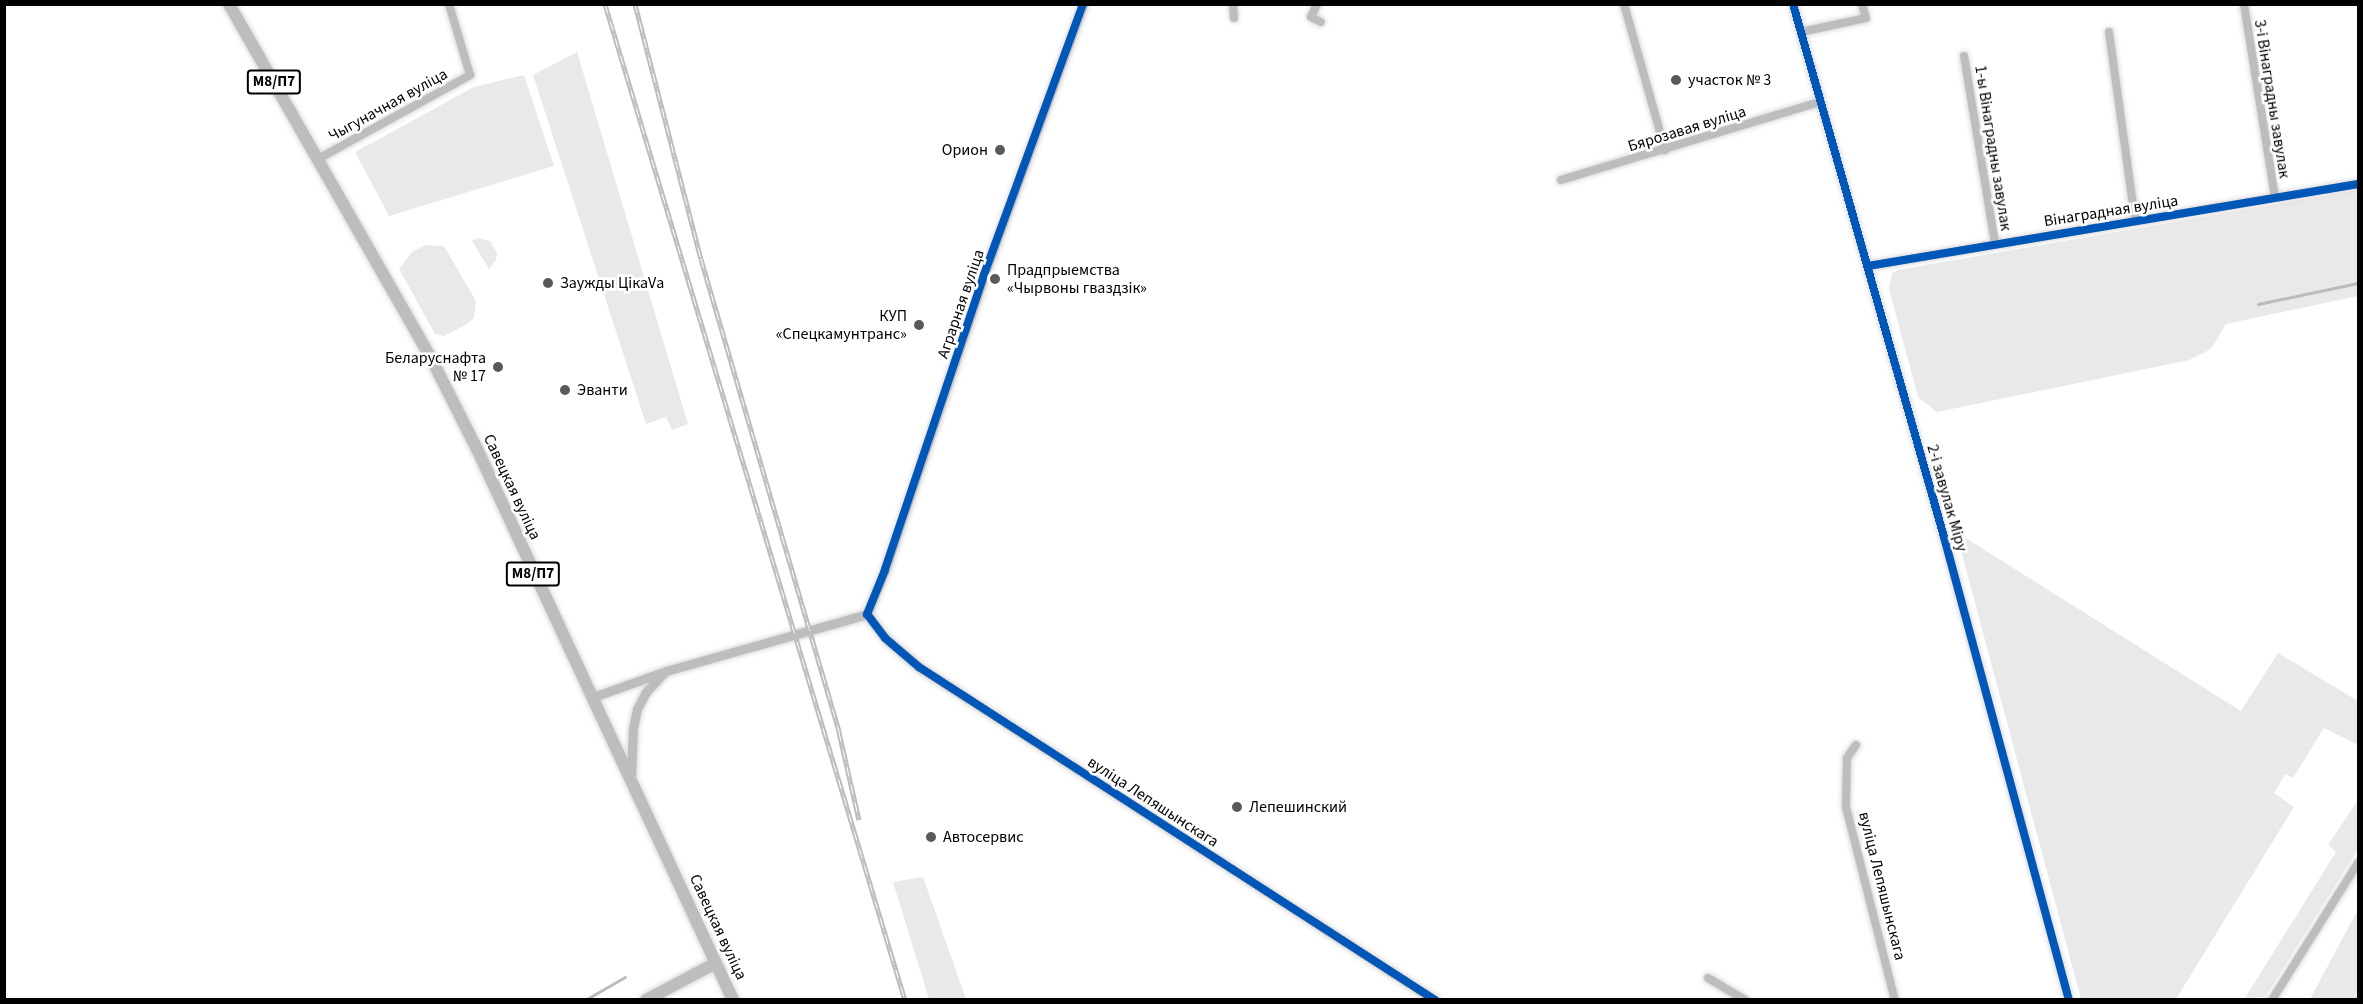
<!DOCTYPE html>
<meta charset="utf-8">
<style>
body{margin:0}
#map{position:relative;width:2363px;height:1004px;overflow:hidden;background:#fff;font-family:"Source Sans 3",sans-serif}
div>[style]{position:absolute}
.green>*{inset:0;background:#e9e9e9}
.stream>*{height:3px;margin:-1.5px;padding:0 1.5px;transform-origin:1.5px;border-radius:1.5px;background:#bbb}
.roads{filter:drop-shadow(0 0 2px #dbdbdb) drop-shadow(0 0 2px #dbdbdb)}
.minor>*{height:8px;margin:-4px;padding:0 4px;transform-origin:4px;border-radius:4px;background:#bdbdbd}
.tertiary>*{height:9px;margin:-4.5px;padding:0 4.5px;transform-origin:4.5px;border-radius:4.5px;background:#bdbdbd}
.primary>*{height:12px;margin:-6px;padding:0 6px;transform-origin:6px;border-radius:6px;background:#bdbdbd}
.rail>*{height:5px;margin-top:-2.5px;transform-origin:0;background:repeating-linear-gradient(90deg,#fff 0 9px,#bdbdbd 0 18px);box-sizing:border-box;border-block:2px solid #bdbdbd}
.cycleway>*{height:8px;margin:-4px;padding:0 4px;transform-origin:4px;border-radius:4px;background:#0057b8}
.dots>*{width:16px;height:16px;translate:-50% -50%;box-sizing:border-box;border:3px solid #fff;border-radius:50%}
span{translate:-50% -50%;white-space:nowrap;text-align:center;line-height:1.15;-webkit-text-stroke:5px #fff;paint-order:stroke}
.shield-label span{padding:2px 4px;background:#fff;border:2px solid;border-radius:4px;-webkit-text-stroke-width:0}
.shield-label{font-size:15px;color:#000;font-weight:700}
.poi-label{font-size:16px;color:#000}
.left{translate:0 -50%;text-align:left}
.right{translate:-100% -50%;text-align:right}
.street-label{font-size:16px;color:#000}
.frame{position:absolute;inset:0;border:6px solid #000;pointer-events:none}
</style>
<div id="map">
<div class="green">
<i style="clip-path:polygon(577px 52px,688px 424px,672px 430px,666px 417px,646px 424px,533px 75px)"></i>
<i style="clip-path:polygon(524px 75px,554px 166px,389px 216px,355px 152px,474px 87px)"></i>
<i style="clip-path:polygon(2358px 190px,2358px 296px,2226px 324px,2211px 349px,2189px 360px,1937px 412px,1918px 397px,1889px 289px,1892px 274px,1898px 270px)"></i>
<i style="clip-path:polygon(478px 238px,490px 241px,497px 253px,496px 260px,489px 269px,472px 241px)"></i>
<i style="clip-path:polygon(425px 245px,444px 246px,476px 301px,474px 317px,469px 323px,444px 336px,435px 334px,399px 269px,412px 252px)"></i>
<i style="clip-path:polygon(1956px 532px,2241px 711px,2278px 653px,2358px 701px,2358px 745px,2324px 728px,2293px 778px,2285px 774px,2274px 793px,2294px 807px,2176px 999px,2081px 999px)"></i>
<i style="clip-path:polygon(2358px 800px,2358px 849px,2265px 997px,2245px 998px,2336px 852px,2328px 845px)"></i>
<i style="clip-path:polygon(923px 877px,966px 999px,929px 999px,893px 882px)"></i>
<i style="clip-path:polygon(2358px 910px,2358px 999px,2310px 999px,2354px 917px)"></i>
</div>
<div class="stream">
<i style="left:2258px;top:304px;width:102px;rotate:-11.9deg"></i>
<i style="left:585px;top:1000px;width:46px;rotate:-29.9deg"></i>
</div>
<div class="roads">
<div class="minor">
<i style="left:1233px;top:4px;width:14px;rotate:86deg"></i>
<i style="left:1317px;top:4px;width:14px;rotate:115deg"></i>
<i style="left:1311px;top:17px;width:11px;rotate:27deg"></i>
<i style="left:1624px;top:4px;width:152px;rotate:74.3deg"></i>
<i style="left:1793px;top:4px;width:554px;rotate:74.18deg"></i>
<i style="left:1944px;top:537px;width:480px;rotate:74.9deg"></i>
<i style="left:2244px;top:4px;width:196px;rotate:80.9deg"></i>
<i style="left:1801px;top:32px;width:66px;rotate:-12.2deg"></i>
<i style="left:1866px;top:18px;width:15px;rotate:-106deg"></i>
<i style="left:2109px;top:32px;width:190px;rotate:82.1deg"></i>
<i style="left:1964px;top:56px;width:191px;rotate:80.6deg"></i>
<i style="left:318px;top:159px;width:174px;rotate:-28.9deg"></i>
<i style="left:470px;top:75px;width:74px;rotate:-106.5deg"></i>
<i style="left:1561px;top:180px;width:270px;rotate:-16.8deg"></i>
<i style="left:1868px;top:266px;width:497px;rotate:-9.5deg"></i>
<i style="left:1856px;top:745px;width:16px;rotate:125deg"></i>
<i style="left:1847px;top:758px;width:49px;rotate:91.2deg"></i>
<i style="left:1846px;top:807px;width:199px;rotate:75.8deg"></i>
<i style="left:1708px;top:978px;width:43px;rotate:30.7deg"></i>
<i style="left:2272px;top:1000px;width:162px;rotate:-57.9deg"></i>
</div>
<div class="tertiary">
<i style="left:867px;top:614px;width:30px;rotate:53deg"></i>
<i style="left:885px;top:638px;width:45px;rotate:40.5deg"></i>
<i style="left:919px;top:667px;width:614px;rotate:32.84deg"></i>
<i style="left:867px;top:614px;width:48px;rotate:-67.8deg"></i>
<i style="left:885px;top:570px;width:311px;rotate:-71.4deg"></i>
<i style="left:984px;top:275px;width:289px;rotate:-69.9deg"></i>
<i style="left:593px;top:697px;width:77px;rotate:-19.6deg"></i>
<i style="left:666px;top:671px;width:209px;rotate:-15.8deg"></i>
<i style="left:631px;top:779px;width:51px;rotate:-87.8deg"></i>
<i style="left:633px;top:728px;width:19px;rotate:-78deg"></i>
<i style="left:637px;top:709px;width:19px;rotate:-62deg"></i>
<i style="left:646px;top:692px;width:25px;rotate:-47deg"></i>
</div>
<div class="primary">
<i style="left:229px;top:4px;width:412px;rotate:60.3deg"></i>
<i style="left:433px;top:362px;width:97px;rotate:63.2deg"></i>
<i style="left:477px;top:449px;width:608px;rotate:65.08deg"></i>
<i style="left:646px;top:1000px;width:79px;rotate:-27.9deg"></i>
</div>
</div>
<div class="rail">
<i style="left:605px;top:4px;width:1040px;rotate:73.24deg"></i>
<i style="left:635px;top:4px;width:263px;rotate:75.5deg"></i>
<i style="left:701px;top:259px;width:493px;rotate:73.7deg"></i>
<i style="left:839px;top:732px;width:90px;rotate:77.2deg"></i>
</div>
<div class="cycleway">
<i style="left:1083px;top:4px;width:289px;rotate:110.1deg"></i>
<i style="left:984px;top:275px;width:311px;rotate:108.6deg"></i>
<i style="left:885px;top:570px;width:48px;rotate:112.2deg"></i>
<i style="left:867px;top:614px;width:30px;rotate:53deg"></i>
<i style="left:885px;top:638px;width:45px;rotate:40.5deg"></i>
<i style="left:919px;top:667px;width:614px;rotate:32.84deg"></i>
<i style="left:1793px;top:4px;width:554px;rotate:74.18deg"></i>
<i style="left:1944px;top:537px;width:480px;rotate:74.9deg"></i>
<i style="left:1868px;top:266px;width:497px;rotate:-9.5deg"></i>
</div>
<div class="dots">
<i style="left:1676px;top:80px;background:#595959"></i>
<i style="left:1000px;top:150px;background:#595959"></i>
<i style="left:995px;top:279px;background:#595959"></i>
<i style="left:548px;top:283px;background:#595959"></i>
<i style="left:919px;top:325px;background:#595959"></i>
<i style="left:498px;top:367px;background:#595959"></i>
<i style="left:565px;top:390px;background:#595959"></i>
<i style="left:1237px;top:807px;background:#595959"></i>
<i style="left:931px;top:837px;background:#595959"></i>
</div>
<div class="shield-label">
<span style="left:274px;top:82px">М8/П7</span>
<span style="left:533px;top:574px">М8/П7</span>
</div>
<div class="poi-label">
<span class="left" style="left:1688px;top:80px">участок № 3</span>
<span class="right" style="left:988px;top:150px">Орион</span>
<span class="left" style="left:1007px;top:279px">Прадпрыемства<br>«Чырвоны гваздзік»</span>
<span class="left" style="left:560px;top:283px">Заужды ЦікаVа</span>
<span class="right" style="left:907px;top:325px">КУП<br>«Спецкамунтранс»</span>
<span class="right" style="left:486px;top:367px">Беларуснафта<br>№ 17</span>
<span class="left" style="left:577px;top:390px">Эванти</span>
<span class="left" style="left:1249px;top:807px">Лепешинский</span>
<span class="left" style="left:943px;top:837px">Автосервис</span>
</div>
<div class="street-label">
<span style="left:2272px;top:99px;rotate:81deg">3-і Вінаградны завулак</span>
<span style="left:388px;top:105px;rotate:-29deg">Чыгуначная вуліца</span>
<span style="left:1687px;top:129px;rotate:-17deg">Бярозавая вуліца</span>
<span style="left:1993px;top:148px;rotate:81deg">1-ы Вінаградны завулак</span>
<span style="left:2111px;top:211px;rotate:-9deg">Вінаградная вуліца</span>
<span style="left:961px;top:304px;rotate:-71deg">Аграрная вуліца</span>
<span style="left:512px;top:487px;rotate:65deg">Савецкая вуліца</span>
<span style="left:1947px;top:498px;rotate:74deg">2-і завулак Міру</span>
<span style="left:1153px;top:802px;rotate:33deg">вуліца Лепяшынскага</span>
<span style="left:1882px;top:886px;rotate:76deg">вуліца Лепяшынскага</span>
<span style="left:718px;top:927px;rotate:65deg">Савецкая вуліца</span>
</div>
<div class="frame"></div>
</div>
